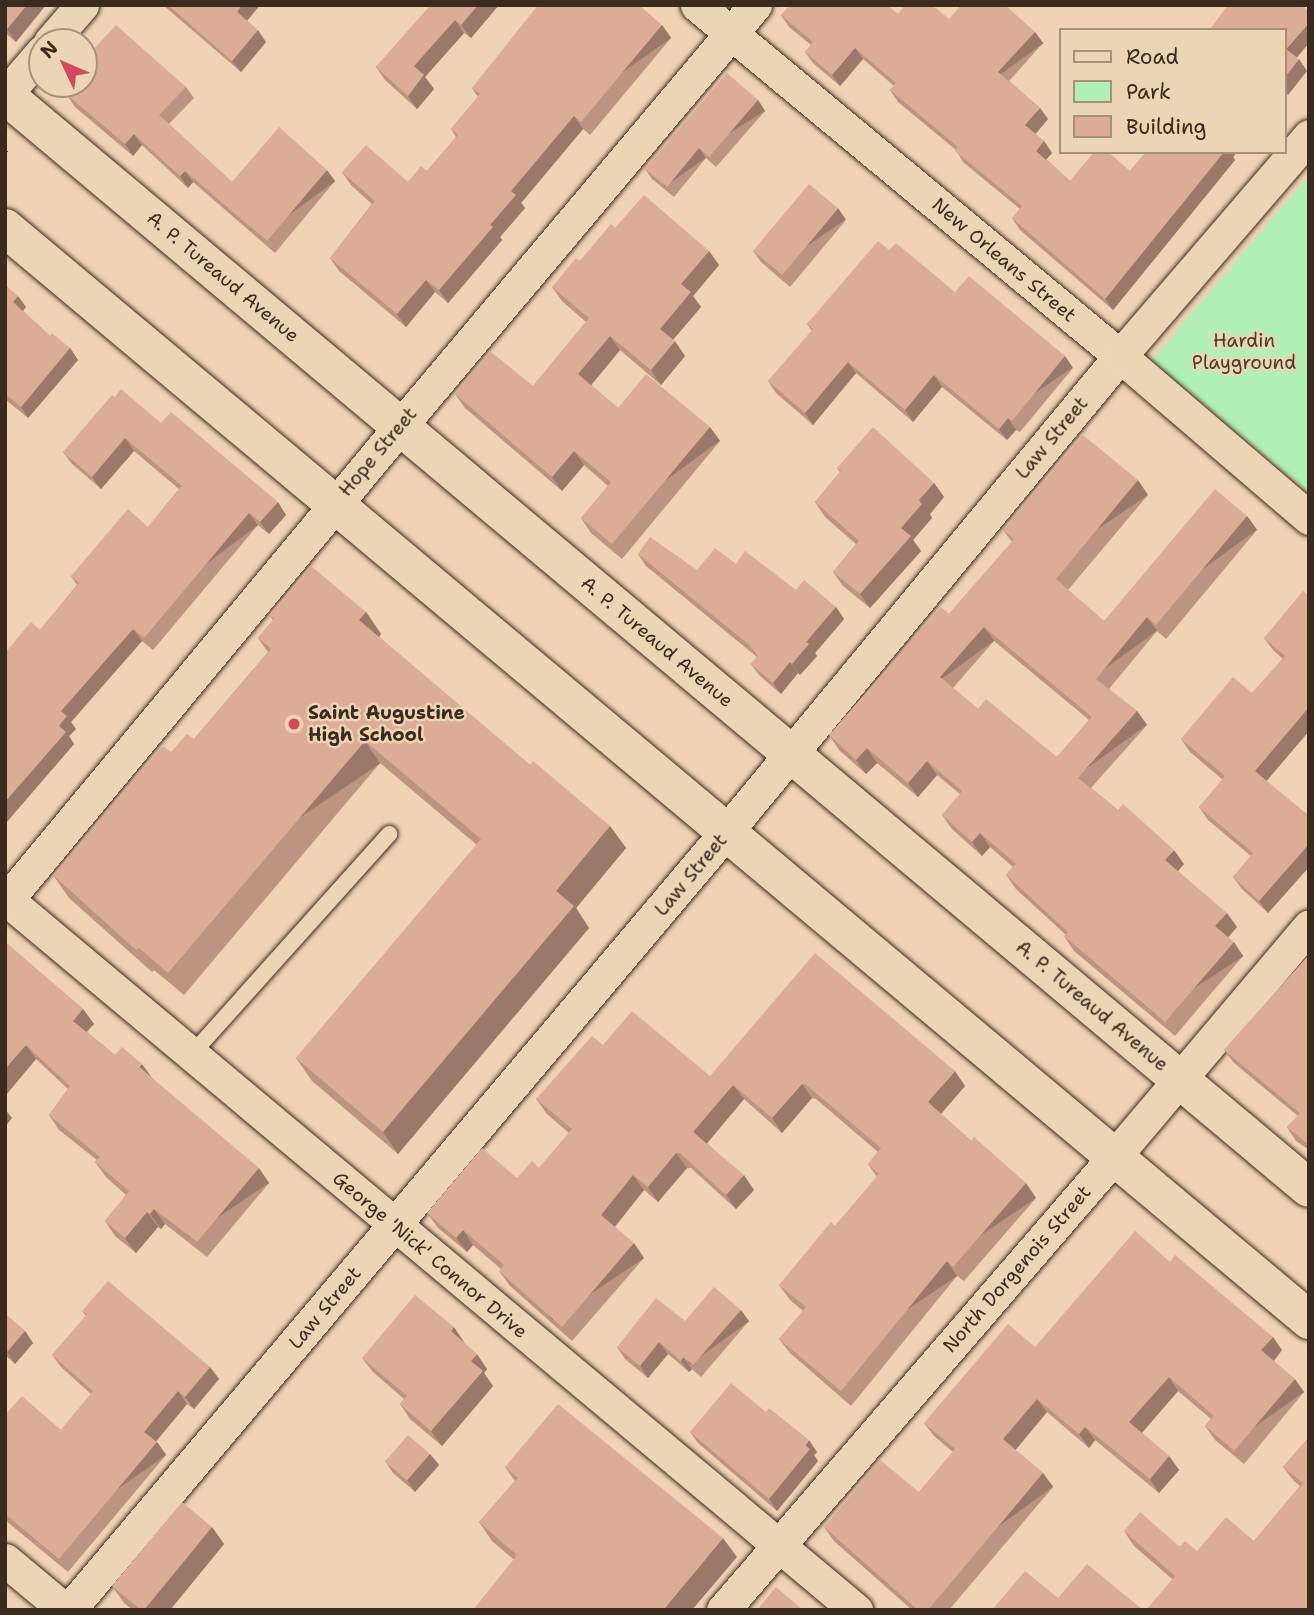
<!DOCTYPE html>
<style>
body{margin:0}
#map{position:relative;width:1314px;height:1615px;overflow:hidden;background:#f0d2b4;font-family:"Shantell Sans",sans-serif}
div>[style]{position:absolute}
.green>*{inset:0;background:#b0f0b8}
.path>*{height:4.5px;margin-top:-2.25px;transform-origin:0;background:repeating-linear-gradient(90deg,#3b2a1e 0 2px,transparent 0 7px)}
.roads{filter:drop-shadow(0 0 2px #3b2a1e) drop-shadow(0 0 2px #3b2a1e)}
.service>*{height:16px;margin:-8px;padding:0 8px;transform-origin:8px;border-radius:8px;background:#ecd5b5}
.minor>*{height:33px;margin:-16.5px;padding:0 16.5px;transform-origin:16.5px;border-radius:16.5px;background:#ecd5b5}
.tertiary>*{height:38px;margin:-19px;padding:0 19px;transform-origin:19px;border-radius:19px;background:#ecd5b5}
.wall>*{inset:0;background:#bd9482}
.shaded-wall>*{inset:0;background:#9a786a;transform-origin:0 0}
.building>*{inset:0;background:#dcac97;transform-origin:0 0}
.dots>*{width:19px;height:19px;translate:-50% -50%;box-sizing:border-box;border:4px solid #ecd5b5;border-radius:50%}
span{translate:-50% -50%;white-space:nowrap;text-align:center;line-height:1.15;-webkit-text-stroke:5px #ecd5b5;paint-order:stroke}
.street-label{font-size:19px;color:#3b2a1e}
.park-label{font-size:19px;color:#473e2d}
.poi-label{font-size:19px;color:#3b2a1e;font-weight:700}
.left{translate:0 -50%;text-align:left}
.frame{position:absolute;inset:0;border:7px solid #3b2a1e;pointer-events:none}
.legend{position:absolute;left:1059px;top:28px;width:228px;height:126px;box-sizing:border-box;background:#ecd5b5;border:2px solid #a59179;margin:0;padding:9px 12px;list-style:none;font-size:21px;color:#3b2a1e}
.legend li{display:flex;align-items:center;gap:14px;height:35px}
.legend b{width:35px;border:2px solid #a59179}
.north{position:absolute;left:28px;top:28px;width:70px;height:70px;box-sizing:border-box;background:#ecd5b5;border:2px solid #a59179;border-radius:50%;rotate:314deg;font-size:19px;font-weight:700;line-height:28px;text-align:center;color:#3b2a1e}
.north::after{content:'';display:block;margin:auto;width:24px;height:32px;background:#d1495b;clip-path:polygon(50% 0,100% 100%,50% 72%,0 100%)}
</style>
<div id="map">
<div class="green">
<i style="clip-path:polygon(1309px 175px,1309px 492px,1152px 360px)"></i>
</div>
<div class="path">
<i style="left:5px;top:150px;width:2px;rotate:-27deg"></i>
</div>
<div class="roads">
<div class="service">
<i style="left:191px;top:1055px;width:297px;rotate:-48.1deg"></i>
</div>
<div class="minor">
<i style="left:697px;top:5px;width:550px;rotate:39.69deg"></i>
<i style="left:1120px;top:356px;width:249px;rotate:40.6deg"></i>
<i style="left:50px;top:42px;width:49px;rotate:-49.1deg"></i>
<i style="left:5px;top:95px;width:57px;rotate:-49.3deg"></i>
<i style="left:5px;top:898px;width:1110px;rotate:39.92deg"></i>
<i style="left:5px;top:902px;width:638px;rotate:-50.27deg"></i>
<i style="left:413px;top:411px;width:531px;rotate:-49.89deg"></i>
<i style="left:5px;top:1560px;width:78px;rotate:39.8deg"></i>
<i style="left:69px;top:1610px;width:1018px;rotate:-49.82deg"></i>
<i style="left:726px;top:832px;width:618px;rotate:-50.38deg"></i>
<i style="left:1120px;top:356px;width:290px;rotate:-49.3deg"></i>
<i style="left:723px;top:1610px;width:598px;rotate:-49.2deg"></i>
<i style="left:1114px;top:1157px;width:302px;rotate:-49.8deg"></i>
</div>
<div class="tertiary">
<i style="left:5px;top:95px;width:1701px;rotate:39.97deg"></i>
<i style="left:5px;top:228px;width:1701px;rotate:39.94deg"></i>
</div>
</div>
<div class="wall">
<i style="clip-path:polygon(5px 5px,46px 5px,16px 42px,5px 33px)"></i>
<i style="clip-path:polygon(163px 5px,260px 5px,247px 21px,266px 42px,241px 72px)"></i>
<i style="clip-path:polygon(431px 5px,499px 5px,471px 38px,464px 33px,425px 77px,434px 89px,417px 109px,385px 80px,376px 67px)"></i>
<i style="clip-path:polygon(898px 14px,949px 19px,1035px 32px,1043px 43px,1009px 81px,1040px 108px,1048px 119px,1035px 134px,1044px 141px,1052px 153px,1046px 159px,1070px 181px,1130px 171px,1146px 152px,1237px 152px,1233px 157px,1235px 160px,1113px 310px,1020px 230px,1012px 218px,1020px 209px,963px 162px,956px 150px,898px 102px,890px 90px,894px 86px,863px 59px,840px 86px,813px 63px,805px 52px,811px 45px,789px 27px,781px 15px)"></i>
<i style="clip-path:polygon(662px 25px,671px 38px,590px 135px,583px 129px,521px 203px,525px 208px,500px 237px,502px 240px,448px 303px,435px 292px,406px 327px,339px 271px,330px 258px,372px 204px,351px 185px,342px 172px,408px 182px,427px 171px,456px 137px,451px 129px,478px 97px,472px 88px)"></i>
<i style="clip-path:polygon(93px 50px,186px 87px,194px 98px,169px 124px,232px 182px,335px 181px,275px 253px,193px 182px,188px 188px,142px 145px,133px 156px,75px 107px,67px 95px,97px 56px)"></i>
<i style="clip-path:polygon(758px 100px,765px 111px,716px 167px,706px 158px,674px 197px,652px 179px,645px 169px)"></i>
<i style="clip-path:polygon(846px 220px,790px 287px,761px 262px,753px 251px)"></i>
<i style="clip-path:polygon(615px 228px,709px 251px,719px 265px,693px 296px,701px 307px,673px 340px,685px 356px,661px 385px,620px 350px,591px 385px,618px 408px,720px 441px,622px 559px,591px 533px,581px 518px,608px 486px,584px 465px,562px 491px,465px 408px,455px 394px,533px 386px,586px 322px,562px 301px,552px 287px)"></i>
<i style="clip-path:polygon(889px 250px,1073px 368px,1020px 432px,1016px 430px,1007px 440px,942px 387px,913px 422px,856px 373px,813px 425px,776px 393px,768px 381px,812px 331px,807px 324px)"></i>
<i style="clip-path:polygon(5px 285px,26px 307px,23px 311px,50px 336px,70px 348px,78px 360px,28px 418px,5px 399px)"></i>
<i style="clip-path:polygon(161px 423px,286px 515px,269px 534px,258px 525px,153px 650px,142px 641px,71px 722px,76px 729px,69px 736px,74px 744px,5px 824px,40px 630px,77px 585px,71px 576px,148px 527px,179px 489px,134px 451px,101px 489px,72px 464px,63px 452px)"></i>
<i style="clip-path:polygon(837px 468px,934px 483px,944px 497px,930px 514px,932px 518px,913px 540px,921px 551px,870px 608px,843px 586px,833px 572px,856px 544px,825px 517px,815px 502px,840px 472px)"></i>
<i style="clip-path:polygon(evenodd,1148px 495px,1068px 590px,1104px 621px,1247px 516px,1257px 530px,1166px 639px,1157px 631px,1109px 689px,1137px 711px,1147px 725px,1091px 788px,1184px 864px,1178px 871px,1237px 927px,1228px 937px,1243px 956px,1175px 1036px,1074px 951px,1064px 936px,1066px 935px,1016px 889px,1006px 875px,1013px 867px,990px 847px,982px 856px,952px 829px,942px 815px,960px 794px,937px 775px,918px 797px,877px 763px,866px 774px,839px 750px,829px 735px,949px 614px,1012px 542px,1003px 530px,1148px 495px,994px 641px,1089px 720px,1057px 757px,978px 709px,953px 688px,994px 641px)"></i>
<i style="clip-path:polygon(638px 554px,697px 570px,736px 564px,836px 607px,844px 619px,815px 653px,817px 656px,800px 675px,798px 673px,781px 694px,760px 676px,751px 664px,757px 657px,646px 566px)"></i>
<i style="clip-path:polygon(1309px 596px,1309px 731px,1266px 781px,1309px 816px,1309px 867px,1268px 913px,1242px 889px,1233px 877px,1251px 856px,1208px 820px,1199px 807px,1223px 780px,1190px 752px,1181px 739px,1252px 693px,1283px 659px,1273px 650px,1264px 638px)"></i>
<i style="clip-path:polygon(366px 612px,381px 634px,379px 637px,530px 765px,610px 826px,626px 848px,576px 908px,589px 928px,398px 1154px,312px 1081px,296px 1058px,477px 845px,380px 763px,184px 995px,154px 970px,152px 972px,69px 898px,53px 875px,171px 752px,194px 739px,268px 652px,258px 638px,273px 620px,269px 615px)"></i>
<i style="clip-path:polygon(5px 942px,83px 1009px,94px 1024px,87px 1032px,115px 1055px,152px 1078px,269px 1183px,207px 1257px,165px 1224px,161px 1229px,158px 1227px,136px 1253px,115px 1236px,105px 1221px,126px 1195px,106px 1177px,95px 1162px,97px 1160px,59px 1130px,49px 1115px,68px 1089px,36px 1059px,5px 1096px)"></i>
<i style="clip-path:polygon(1309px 955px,1309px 1150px,1296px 1141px,1287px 1127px,1298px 1116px,1234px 1063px,1224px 1050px)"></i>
<i style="clip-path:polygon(603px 1045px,710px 1076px,965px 1086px,941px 1114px,1036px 1198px,964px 1281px,957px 1276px,851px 1406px,790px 1353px,779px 1339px,803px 1311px,790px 1300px,779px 1285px,835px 1226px,877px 1177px,868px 1164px,878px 1152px,816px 1099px,812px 1098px,782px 1133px,744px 1099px,707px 1143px,754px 1190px,736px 1209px,691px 1168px,687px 1168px,658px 1202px,644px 1190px,615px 1227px,644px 1258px,572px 1341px,510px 1286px,499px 1271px,501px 1269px,473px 1245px,467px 1252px,438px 1228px,427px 1213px,517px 1178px,539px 1168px,569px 1133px,547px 1114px,536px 1099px)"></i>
<i style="clip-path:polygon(1170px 1262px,1282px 1350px,1274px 1361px,1304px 1392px,1244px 1464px,1215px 1440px,1205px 1426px,1211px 1419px,1178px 1391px,1142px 1433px,1169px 1456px,1179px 1470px,1159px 1493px,1095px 1440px,1089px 1448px,1047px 1412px,1015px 1450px,1043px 1473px,1053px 1487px,949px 1610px,912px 1610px,834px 1541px,824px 1527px,919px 1492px,953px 1452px,934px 1436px,924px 1423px,1035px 1347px)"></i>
<i style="clip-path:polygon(82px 1311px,210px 1367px,219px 1379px,194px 1409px,187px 1404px,156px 1441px,166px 1455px,68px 1572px,5px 1520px,5px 1415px,61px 1430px,91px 1394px,61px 1367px,52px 1355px,86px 1316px)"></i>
<i style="clip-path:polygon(5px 1314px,25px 1331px,33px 1343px,15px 1364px,5px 1355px)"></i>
<i style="clip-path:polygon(685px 1321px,749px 1321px,701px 1377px,692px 1369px,689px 1372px,668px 1354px,648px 1378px,625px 1359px,617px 1347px)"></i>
<i style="clip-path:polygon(464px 1342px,464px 1343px,487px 1369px,484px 1373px,493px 1386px,442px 1446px,410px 1419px,400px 1404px,404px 1399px,373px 1372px,362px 1358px)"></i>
<i style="clip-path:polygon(766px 1412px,817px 1452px,814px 1455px,818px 1461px,777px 1511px,698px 1443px,690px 1432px)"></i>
<i style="clip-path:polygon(1309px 1437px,1309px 1610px,1172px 1579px,1134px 1546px,1124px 1531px,1197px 1551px,1254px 1541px,1300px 1486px,1294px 1481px,1283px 1467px)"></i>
<i style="clip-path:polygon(430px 1454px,439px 1465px,415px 1492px,393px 1473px,385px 1461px)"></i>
<i style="clip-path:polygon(505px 1467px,737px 1557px,513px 1559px,492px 1541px,479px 1522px,515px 1481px)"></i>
<i style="clip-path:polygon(212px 1527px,224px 1544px,170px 1610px,133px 1610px,124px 1603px,112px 1586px)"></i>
</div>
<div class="shaded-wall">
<i style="clip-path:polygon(27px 5px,46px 5px,16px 42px,7px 29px)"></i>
<i style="clip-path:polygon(242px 5px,260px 5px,245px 23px,237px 12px)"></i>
<i style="clip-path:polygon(478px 5px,499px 5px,471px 38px,461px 25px)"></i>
<i style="clip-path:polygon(455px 20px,464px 33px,425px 77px,434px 89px,417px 109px,408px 96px,414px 66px)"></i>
<i style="clip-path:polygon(1309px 23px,1309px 43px,1294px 61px,1286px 49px)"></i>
<i style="left:662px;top:25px;width:16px;height:126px;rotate:55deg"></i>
<i style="clip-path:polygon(258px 30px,266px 42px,241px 72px,232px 61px)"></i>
<i style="left:1035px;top:32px;width:14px;height:54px;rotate:54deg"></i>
<i style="clip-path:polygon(855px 48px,863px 59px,840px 86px,832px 75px)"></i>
<i style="clip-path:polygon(1299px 59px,1307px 71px,1288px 95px,1284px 91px,1284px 78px)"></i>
<i style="left:758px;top:100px;width:13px;height:75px;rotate:58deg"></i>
<i style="clip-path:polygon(1040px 108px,1048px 119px,1033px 137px,1025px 125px)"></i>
<i style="clip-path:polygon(574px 116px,583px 129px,521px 203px,525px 208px,500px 237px,502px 240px,448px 303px,439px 290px,490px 225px,511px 191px)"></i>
<i style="clip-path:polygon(134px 134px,142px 145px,133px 156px,125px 144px)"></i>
<i style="clip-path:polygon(1044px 141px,1052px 153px,1044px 162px,1036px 151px)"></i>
<i style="left:699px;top:148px;width:12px;height:50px;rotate:55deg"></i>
<i style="clip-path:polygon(1224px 152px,1237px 152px,1233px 157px,1235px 160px,1113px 310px,1105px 299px)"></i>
<i style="left:327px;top:170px;width:14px;height:93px;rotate:54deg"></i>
<i style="clip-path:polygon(185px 171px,193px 182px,188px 188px,180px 176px)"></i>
<i style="left:838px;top:208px;width:14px;height:87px;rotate:56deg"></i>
<i style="clip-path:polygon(709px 251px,719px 265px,693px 296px,701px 307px,670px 343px,660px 329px,681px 284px)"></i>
<i style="clip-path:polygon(426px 280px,435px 292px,406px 327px,397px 314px)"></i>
<i style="clip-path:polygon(18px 296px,26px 307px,21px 313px,13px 302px)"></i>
<i style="clip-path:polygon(610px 336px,620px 350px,588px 389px,578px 374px)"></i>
<i style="clip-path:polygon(675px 341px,685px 356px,661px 385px,651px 370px)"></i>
<i style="clip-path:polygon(70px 348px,78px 360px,28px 418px,21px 407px)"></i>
<i style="left:1065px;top:356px;width:14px;height:84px;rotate:56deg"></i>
<i style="clip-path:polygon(848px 362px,856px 373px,813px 425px,805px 413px)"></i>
<i style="clip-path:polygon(934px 375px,942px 387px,913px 422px,905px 410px)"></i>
<i style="clip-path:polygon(1008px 418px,1016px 430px,1007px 440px,999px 429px)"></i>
<i style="left:710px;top:427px;width:17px;height:153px;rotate:54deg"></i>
<i style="clip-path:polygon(125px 438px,134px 451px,101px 489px,92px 477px)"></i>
<i style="clip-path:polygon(574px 451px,584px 465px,562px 491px,552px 477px)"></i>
<i style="left:1138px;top:480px;width:18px;height:129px;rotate:56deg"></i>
<i style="clip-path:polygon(934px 483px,944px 497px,930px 514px,932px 518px,913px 540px,921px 551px,870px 608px,860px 594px,919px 500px)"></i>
<i style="clip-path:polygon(278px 502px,286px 515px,269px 534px,260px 522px)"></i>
<i style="left:249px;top:513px;width:15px;height:163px;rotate:53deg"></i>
<i style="left:1247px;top:516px;width:17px;height:142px;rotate:54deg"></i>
<i style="clip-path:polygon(836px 607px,844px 619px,815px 653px,817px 656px,800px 675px,792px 664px,806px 642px)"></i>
<i style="clip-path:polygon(366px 612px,381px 634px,375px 643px,359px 620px)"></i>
<i style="left:1147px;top:617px;width:17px;height:80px;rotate:54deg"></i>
<i style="left:984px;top:627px;width:17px;height:67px;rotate:54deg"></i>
<i style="clip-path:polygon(133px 629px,142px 641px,71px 722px,76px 729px,69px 736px,74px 744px,5px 824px,5px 802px,59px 726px,61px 711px)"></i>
<i style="clip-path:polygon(790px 662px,798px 673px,781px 694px,773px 683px)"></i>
<i style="clip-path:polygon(1309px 707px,1309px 731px,1264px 784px,1255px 771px)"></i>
<i style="left:1137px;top:711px;width:17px;height:89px;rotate:54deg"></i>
<i style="left:365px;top:741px;width:27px;height:304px;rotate:56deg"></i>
<i style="clip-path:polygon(867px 748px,877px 763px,866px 774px,856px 760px)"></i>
<i style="clip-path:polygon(927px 761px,937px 775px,918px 797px,908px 783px)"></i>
<i style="clip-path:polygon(610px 826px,626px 848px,576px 908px,589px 928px,398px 1154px,383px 1132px,556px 891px)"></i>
<i style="clip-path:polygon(980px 833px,990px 847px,982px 856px,972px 842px)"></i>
<i style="clip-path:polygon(1309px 844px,1309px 867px,1268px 913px,1259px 901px)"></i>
<i style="clip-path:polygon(1174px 850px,1184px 864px,1175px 874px,1165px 860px)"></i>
<i style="clip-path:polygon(1227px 913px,1237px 927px,1225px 941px,1215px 926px)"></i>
<i style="left:1234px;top:942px;width:17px;height:106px;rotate:57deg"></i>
<i style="clip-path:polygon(83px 1009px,94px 1024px,83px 1035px,73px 1021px)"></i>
<i style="clip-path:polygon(26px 1045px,36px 1059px,5px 1096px,5px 1069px)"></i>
<i style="clip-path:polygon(142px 1064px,152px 1078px,139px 1067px)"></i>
<i style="clip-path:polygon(955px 1071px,965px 1086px,938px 1117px,928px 1102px)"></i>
<i style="clip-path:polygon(802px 1084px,812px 1098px,782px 1133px,772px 1118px)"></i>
<i style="clip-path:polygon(733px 1085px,744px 1099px,704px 1147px,693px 1132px)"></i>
<i style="clip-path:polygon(5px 1109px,12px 1118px,5px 1127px)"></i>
<i style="clip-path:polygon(676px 1153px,687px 1168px,658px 1202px,648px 1187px)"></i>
<i style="left:259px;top:1168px;width:18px;height:97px;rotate:56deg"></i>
<i style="clip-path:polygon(633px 1175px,644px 1190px,612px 1230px,601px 1215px)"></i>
<i style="clip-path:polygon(744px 1175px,754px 1190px,736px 1209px,726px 1195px)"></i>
<i style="left:1026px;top:1183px;width:18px;height:111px;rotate:56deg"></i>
<i style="clip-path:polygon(154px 1209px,165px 1224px,161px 1229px,150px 1214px)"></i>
<i style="clip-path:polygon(147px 1212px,158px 1227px,136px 1253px,125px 1238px)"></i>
<i style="clip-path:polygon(463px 1230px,473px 1245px,467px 1252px,456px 1238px)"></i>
<i style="left:634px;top:1243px;width:18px;height:111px;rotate:56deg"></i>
<i style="left:947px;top:1261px;width:18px;height:168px;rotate:56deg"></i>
<i style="left:741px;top:1310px;width:14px;height:73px;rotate:54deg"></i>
<i style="clip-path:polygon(454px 1327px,464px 1342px,461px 1346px,451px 1331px)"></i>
<i style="clip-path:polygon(25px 1331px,33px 1343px,15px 1364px,7px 1352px)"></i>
<i style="clip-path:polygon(1273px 1337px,1282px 1350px,1271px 1364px,1261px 1350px)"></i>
<i style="clip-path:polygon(659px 1342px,668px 1354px,648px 1378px,640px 1366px)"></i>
<i style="clip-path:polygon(477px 1354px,487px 1369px,484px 1373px,493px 1386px,442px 1446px,431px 1431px,471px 1361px)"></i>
<i style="clip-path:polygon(683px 1357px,692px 1369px,689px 1372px,681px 1361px)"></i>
<i style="clip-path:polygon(210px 1367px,219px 1379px,194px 1409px,185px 1397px)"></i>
<i style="clip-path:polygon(1169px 1377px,1178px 1391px,1139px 1436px,1129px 1422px)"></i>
<i style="left:1295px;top:1379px;width:16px;height:94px;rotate:55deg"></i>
<i style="clip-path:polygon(178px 1391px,187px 1404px,153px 1445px,144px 1432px)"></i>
<i style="clip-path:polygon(1037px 1399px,1047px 1412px,1013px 1453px,1003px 1439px)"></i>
<i style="clip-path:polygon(1085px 1427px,1095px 1440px,1089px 1448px,1079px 1434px)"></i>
<i style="clip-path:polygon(809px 1440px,817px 1452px,814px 1455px,818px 1461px,777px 1511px,769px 1499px)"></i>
<i style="left:157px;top:1442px;width:16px;height:153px;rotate:55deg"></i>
<i style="clip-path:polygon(430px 1454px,439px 1465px,415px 1492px,407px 1480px)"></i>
<i style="clip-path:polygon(1169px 1456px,1179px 1470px,1159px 1493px,1150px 1479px)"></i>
<i style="left:1043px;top:1473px;width:17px;height:179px;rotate:54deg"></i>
<i style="clip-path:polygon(212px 1527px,224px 1544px,170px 1610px,144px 1610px)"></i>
<i style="clip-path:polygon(723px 1538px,737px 1557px,692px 1610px,663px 1610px)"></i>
</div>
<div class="building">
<i style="clip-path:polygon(5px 5px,27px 5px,7px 29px,5px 28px)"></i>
<i style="clip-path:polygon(168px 5px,242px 5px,237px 12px,258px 30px,232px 61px)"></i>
<i style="clip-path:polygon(431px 5px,478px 5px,461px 25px,455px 20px,414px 66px,424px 75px,408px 96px,376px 67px)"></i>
<i style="clip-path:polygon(538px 5px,639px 5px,662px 25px,581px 122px,574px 116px,511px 191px,516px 195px,490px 225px,493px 227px,439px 290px,426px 280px,397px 314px,330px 258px,375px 201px,342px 172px,366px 145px,408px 182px,421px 166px,427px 171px,458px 135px,451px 129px,480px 94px,472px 88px)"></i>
<i style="clip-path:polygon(790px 5px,887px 5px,898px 14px,905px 5px,932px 5px,949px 19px,961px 5px,1005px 5px,1035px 32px,998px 72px,1040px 108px,1025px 125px,1044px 141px,1036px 151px,1070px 181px,1094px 152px,1108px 152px,1130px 171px,1146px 152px,1224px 152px,1105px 299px,1012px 218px,1022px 206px,955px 151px,958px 147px,890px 90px,896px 83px,855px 48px,832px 75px,805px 52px,813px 42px,781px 15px)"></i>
<i style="clip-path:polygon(1228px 5px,1232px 5px,1234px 7px,1236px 5px,1301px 5px,1309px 11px,1309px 23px,1286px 49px,1299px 59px,1284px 78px,1284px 30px,1213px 30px,1211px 28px)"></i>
<i style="clip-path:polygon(116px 25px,186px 87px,159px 115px,232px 182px,279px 127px,327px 170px,267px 241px,185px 171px,180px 176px,134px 134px,125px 144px,67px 95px,75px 84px,84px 84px,84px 73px,98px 55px,93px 50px)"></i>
<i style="clip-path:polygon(727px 73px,758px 100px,709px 157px,699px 148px,667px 187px,645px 169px)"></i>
<i style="left:809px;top:184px;width:38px;height:87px;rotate:40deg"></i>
<i style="clip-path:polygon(644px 195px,709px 251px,681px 284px,691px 292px,660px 329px,675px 341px,651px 370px,610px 336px,578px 374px,618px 408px,646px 374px,710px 427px,612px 544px,581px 518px,611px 482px,574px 451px,552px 477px,455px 394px,490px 351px,533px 386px,589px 318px,552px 287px,576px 258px,580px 261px,611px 224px,615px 228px)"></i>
<i style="clip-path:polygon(878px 241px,889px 250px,896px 243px,955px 292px,969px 276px,1065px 356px,1012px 421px,1008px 418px,999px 429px,934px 375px,905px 410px,848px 362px,805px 413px,768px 381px,813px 329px,807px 324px)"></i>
<i style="clip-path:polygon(5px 285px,18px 296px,13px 302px,50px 336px,52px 333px,70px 348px,21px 407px,5px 394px)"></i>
<i style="clip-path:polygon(121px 389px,161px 423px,171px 412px,278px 502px,260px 522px,249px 513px,144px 638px,133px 629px,61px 711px,67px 716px,59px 726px,66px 732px,5px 802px,5px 653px,31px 622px,40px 630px,79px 583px,71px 576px,128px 509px,148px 527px,182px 486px,125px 438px,92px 477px,63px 452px,112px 395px,115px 397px)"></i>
<i style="clip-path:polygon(873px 427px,934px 483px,919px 500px,922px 504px,901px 528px,911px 536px,860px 594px,833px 572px,859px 541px,815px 502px,841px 471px,837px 468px)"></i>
<i style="clip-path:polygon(evenodd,1083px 435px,1138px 480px,1056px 579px,1104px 621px,1215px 489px,1247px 516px,1156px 625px,1147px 617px,1096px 679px,1137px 711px,1078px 778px,1118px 810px,1123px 804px,1174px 850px,1165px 860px,1227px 913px,1215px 926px,1234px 942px,1165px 1022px,1064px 936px,1068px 932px,1006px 875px,1016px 864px,980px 833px,972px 842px,942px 815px,962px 791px,927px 761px,908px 783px,867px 748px,856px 760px,829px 735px,941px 607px,949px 614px,1014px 539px,1003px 530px,1083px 435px,984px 627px,1092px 717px,1057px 757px,986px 699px,978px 709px,940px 677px,984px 627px)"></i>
<i style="clip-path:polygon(650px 537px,697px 570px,715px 548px,736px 564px,745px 551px,796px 590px,804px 580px,836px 607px,806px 642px,809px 644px,792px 664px,790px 662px,773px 683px,751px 664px,758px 656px,749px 645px,638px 554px)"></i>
<i style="clip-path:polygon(311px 566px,366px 612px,359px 620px,530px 765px,533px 761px,610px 826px,556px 891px,574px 906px,383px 1132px,296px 1058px,481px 839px,365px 741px,168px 973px,139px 948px,136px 950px,53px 875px,163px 746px,171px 752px,187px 734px,194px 739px,271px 649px,258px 638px,274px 619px,269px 615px)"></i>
<i style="clip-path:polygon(1303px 591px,1309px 596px,1309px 707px,1255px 771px,1309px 816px,1309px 844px,1259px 901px,1233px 877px,1253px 853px,1199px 807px,1225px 776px,1181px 739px,1233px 677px,1252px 693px,1285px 656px,1264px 638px)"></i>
<i style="clip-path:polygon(5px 942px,83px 1009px,73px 1021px,115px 1055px,122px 1047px,142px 1064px,139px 1067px,259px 1168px,197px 1242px,154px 1209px,150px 1214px,147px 1212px,125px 1238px,105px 1221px,129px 1191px,95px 1162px,100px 1157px,49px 1115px,70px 1086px,26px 1045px,5px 1069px)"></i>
<i style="clip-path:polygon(815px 953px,955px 1071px,928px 1102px,971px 1141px,974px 1137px,1026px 1183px,953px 1267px,947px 1261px,841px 1391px,779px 1339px,806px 1307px,779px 1285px,831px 1222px,835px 1226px,879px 1174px,868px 1164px,881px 1148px,805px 1084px,802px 1084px,772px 1118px,733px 1085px,693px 1132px,744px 1175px,726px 1195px,680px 1153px,676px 1153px,648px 1187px,633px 1175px,601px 1215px,634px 1243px,562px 1327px,499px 1271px,504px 1265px,463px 1230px,456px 1238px,427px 1213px,482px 1148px,517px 1178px,532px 1161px,539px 1168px,572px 1129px,536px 1099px,592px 1036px,603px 1045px,632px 1011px,710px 1076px)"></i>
<i style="clip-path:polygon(1309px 955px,1309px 1145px,1287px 1127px,1300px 1113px,1224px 1050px)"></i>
<i style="clip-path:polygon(1135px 1231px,1170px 1262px,1175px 1255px,1273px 1337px,1261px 1350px,1295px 1379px,1234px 1451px,1205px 1426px,1214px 1416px,1169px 1377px,1129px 1422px,1169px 1456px,1150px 1479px,1085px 1427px,1079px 1434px,1037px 1399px,1003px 1439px,1043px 1473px,928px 1610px,918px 1610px,824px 1527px,880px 1460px,919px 1492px,955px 1449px,924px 1423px,1008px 1324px,1035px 1347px)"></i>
<i style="clip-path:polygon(108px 1281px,210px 1367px,185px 1397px,178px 1391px,144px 1432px,157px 1442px,59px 1559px,5px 1514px,5px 1415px,22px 1396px,61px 1430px,93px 1391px,52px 1355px,87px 1314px,82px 1311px)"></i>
<i style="clip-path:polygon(714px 1287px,741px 1310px,693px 1365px,683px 1357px,681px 1361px,659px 1342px,640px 1366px,617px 1347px,656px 1298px,685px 1321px)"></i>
<i style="clip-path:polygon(415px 1295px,454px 1327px,451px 1331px,477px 1354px,471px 1361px,483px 1371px,431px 1431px,400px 1404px,407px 1396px,362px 1358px)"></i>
<i style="clip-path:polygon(5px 1314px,25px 1331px,7px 1352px,5px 1350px)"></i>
<i style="clip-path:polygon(731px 1383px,766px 1412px,769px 1408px,809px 1440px,805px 1445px,810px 1449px,769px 1499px,690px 1432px)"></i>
<i style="clip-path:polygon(558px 1404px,723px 1538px,663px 1610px,473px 1610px,517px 1555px,479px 1522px,518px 1478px,505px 1467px)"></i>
<i style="left:408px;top:1435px;width:29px;height:35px;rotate:41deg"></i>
<i style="clip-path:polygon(1309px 1437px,1309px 1610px,1146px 1610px,1175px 1576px,1124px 1531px,1140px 1512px,1180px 1547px,1185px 1541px,1197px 1551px,1226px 1517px,1254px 1541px,1303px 1483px,1283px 1467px)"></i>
<i style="clip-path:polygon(182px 1502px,212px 1527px,144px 1610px,141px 1610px,112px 1586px)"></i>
<i style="clip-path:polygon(1087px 1564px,1143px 1610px,992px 1610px,1025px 1571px,1058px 1598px)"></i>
<i style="clip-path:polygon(776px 1587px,803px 1610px,757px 1610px)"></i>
</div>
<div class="dots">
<i style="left:294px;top:724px;background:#d1495b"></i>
</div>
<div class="street-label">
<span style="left:1004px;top:260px;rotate:40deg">New Orleans Street</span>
<span style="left:223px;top:277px;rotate:40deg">A. P. Tureaud Avenue</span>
<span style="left:1052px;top:438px;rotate:-50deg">Law Street</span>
<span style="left:378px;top:452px;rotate:-50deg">Hope Street</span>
<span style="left:657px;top:642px;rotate:40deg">A. P. Tureaud Avenue</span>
<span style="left:691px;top:875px;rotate:-50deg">Law Street</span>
<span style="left:1092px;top:1006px;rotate:40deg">A. P. Tureaud Avenue</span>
<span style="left:430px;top:1255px;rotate:40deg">George 'Nick' Connor Drive</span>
<span style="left:1017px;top:1269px;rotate:-49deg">North Dorgenois Street</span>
<span style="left:325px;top:1308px;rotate:-50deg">Law Street</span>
</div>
<div class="park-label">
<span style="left:1244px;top:352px">Hardin<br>Playground</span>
</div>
<div class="poi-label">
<span class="left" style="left:308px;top:724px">Saint Augustine<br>High School</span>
</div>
<div class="frame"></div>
<ul class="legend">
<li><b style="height:9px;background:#ecd5b5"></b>Road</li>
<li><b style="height:19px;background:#b0f0b8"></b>Park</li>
<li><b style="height:19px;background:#dcac97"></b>Building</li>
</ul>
<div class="north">N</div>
</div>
